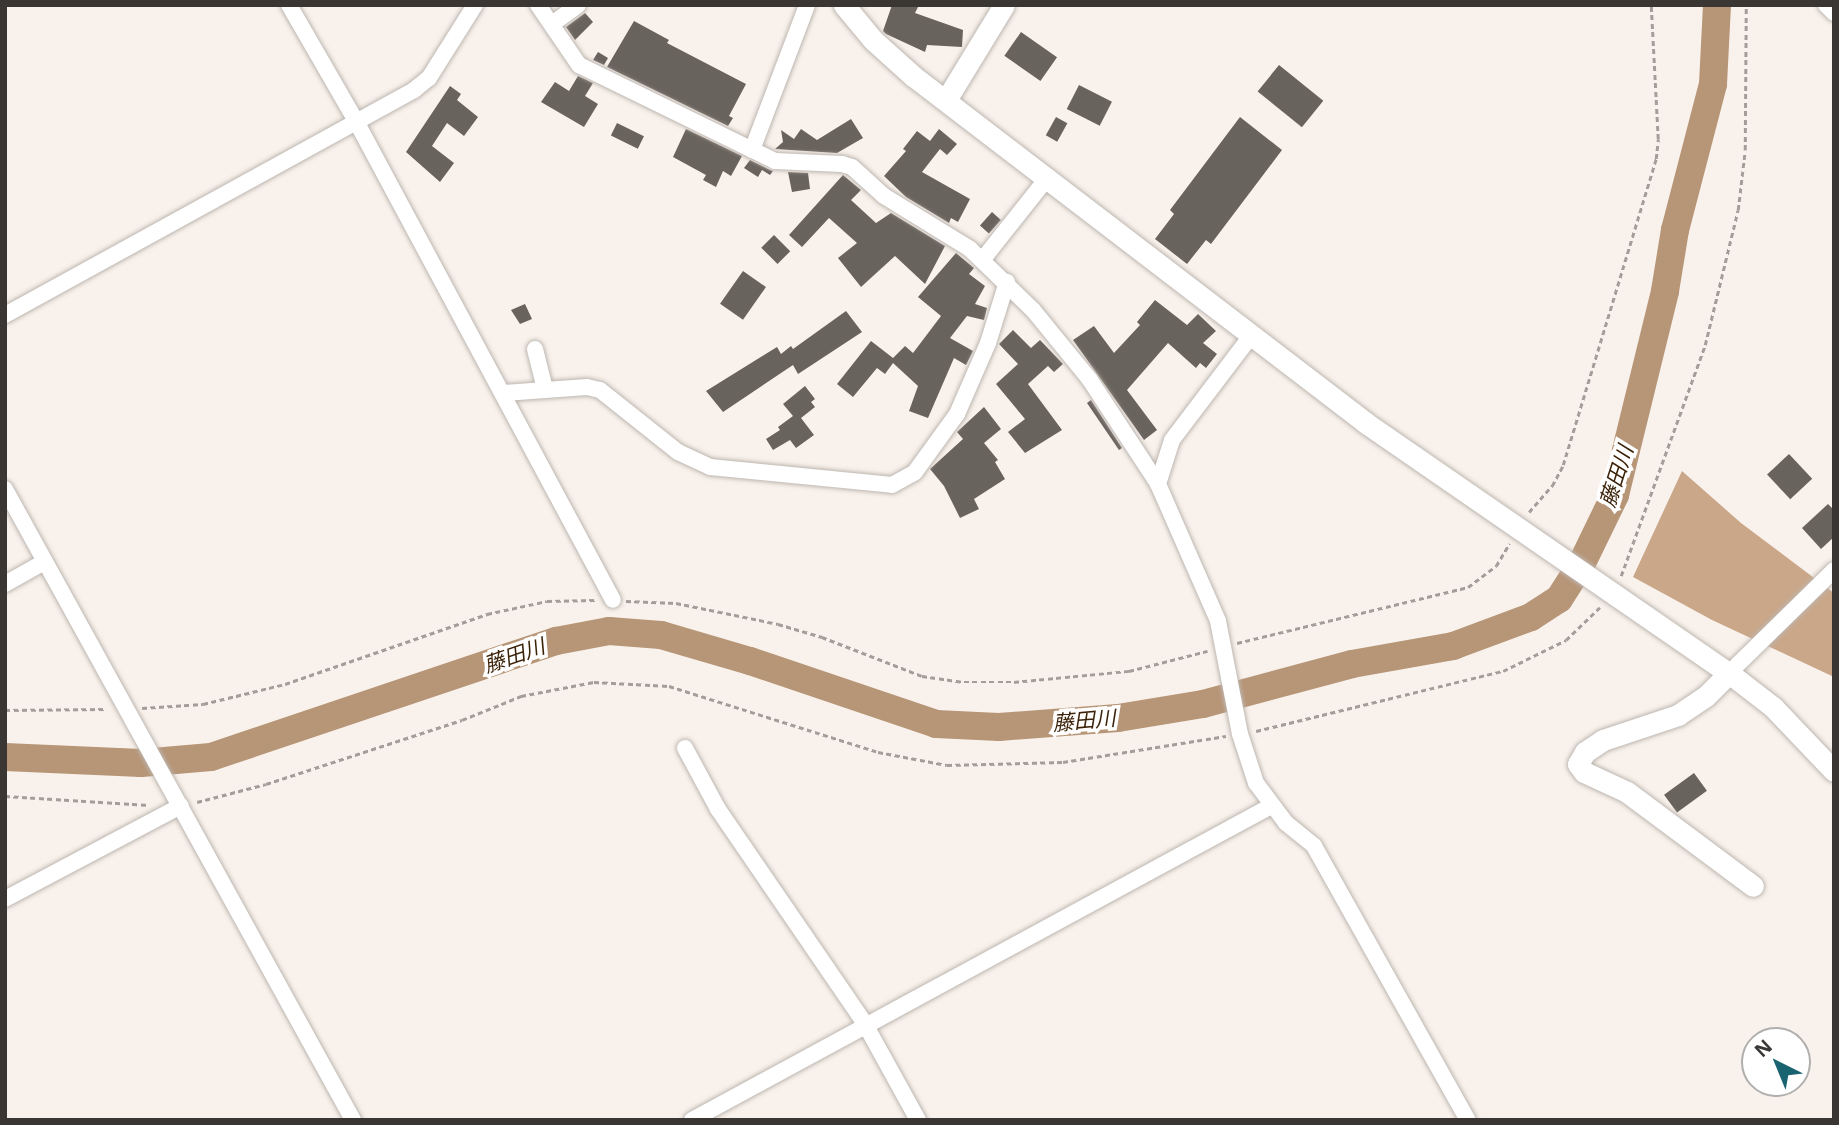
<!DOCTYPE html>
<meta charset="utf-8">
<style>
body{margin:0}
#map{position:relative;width:1839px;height:1125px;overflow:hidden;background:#f9f2ec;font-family:"Noto Sans","Noto Sans JP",sans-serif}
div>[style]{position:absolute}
.forest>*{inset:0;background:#caa789}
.river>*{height:28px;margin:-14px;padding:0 14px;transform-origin:14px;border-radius:14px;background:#b79577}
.building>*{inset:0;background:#69635d;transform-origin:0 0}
.path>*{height:2.5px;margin-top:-1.25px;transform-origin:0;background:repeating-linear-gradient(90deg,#a49e9a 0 5px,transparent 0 8.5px)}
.roads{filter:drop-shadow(0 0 2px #bdb6b0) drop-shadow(0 0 2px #bdb6b0)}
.street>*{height:16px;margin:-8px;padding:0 8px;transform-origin:8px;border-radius:8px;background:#fff}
.secondary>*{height:21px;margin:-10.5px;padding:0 10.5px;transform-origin:10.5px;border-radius:10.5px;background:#fff}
span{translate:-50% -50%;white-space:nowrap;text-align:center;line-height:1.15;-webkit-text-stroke:7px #fff;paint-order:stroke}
.water-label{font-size:21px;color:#3b2209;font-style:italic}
.frame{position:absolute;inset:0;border:7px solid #393634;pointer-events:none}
.north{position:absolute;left:1741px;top:1027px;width:70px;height:70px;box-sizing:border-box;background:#fff;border:2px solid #b0afae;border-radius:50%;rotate:317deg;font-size:19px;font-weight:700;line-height:28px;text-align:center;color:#393634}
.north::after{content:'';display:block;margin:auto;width:24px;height:32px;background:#1a6371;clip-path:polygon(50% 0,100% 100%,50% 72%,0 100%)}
</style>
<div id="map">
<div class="forest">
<i style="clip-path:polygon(1682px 471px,1741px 523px,1834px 593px,1834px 677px,1712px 620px,1633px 577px)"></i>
</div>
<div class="river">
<i style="left:5px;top:757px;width:136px;rotate:2.5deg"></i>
<i style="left:141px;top:763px;width:70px;rotate:-4.9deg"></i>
<i style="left:211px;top:757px;width:364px;rotate:-18.6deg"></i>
<i style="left:556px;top:641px;width:54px;rotate:-10.7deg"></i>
<i style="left:609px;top:631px;width:52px;rotate:4.4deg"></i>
<i style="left:661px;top:635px;width:93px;rotate:16.3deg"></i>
<i style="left:750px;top:661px;width:196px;rotate:18.7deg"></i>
<i style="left:936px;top:724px;width:63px;rotate:2.7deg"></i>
<i style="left:999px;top:727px;width:119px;rotate:-4.3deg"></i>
<i style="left:1118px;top:718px;width:86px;rotate:-9.4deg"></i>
<i style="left:1203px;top:704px;width:154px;rotate:-15deg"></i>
<i style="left:1352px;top:664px;width:103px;rotate:-10.1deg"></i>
<i style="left:1453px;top:646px;width:83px;rotate:-20.4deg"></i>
<i style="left:1531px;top:617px;width:33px;rotate:-33deg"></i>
<i style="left:1559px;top:599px;width:43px;rotate:-57.4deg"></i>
<i style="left:1582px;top:563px;width:76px;rotate:-64.1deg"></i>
<i style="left:1615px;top:495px;width:210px;rotate:-76.2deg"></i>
<i style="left:1665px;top:291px;width:62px;rotate:-80.7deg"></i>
<i style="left:1675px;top:230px;width:151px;rotate:-75.4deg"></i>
<i style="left:1713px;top:84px;width:79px;rotate:-87.1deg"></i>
</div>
<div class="building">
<i style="clip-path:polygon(892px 5px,919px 5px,915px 13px,963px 30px,962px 47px,927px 45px,925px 52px,886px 34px,883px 31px)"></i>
<i style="clip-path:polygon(585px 13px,593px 22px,575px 40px,566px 27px)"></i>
<i style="clip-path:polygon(634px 21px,669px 40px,667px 43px,746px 84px,729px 116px,733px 118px,728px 126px,607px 67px)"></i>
<i style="left:1021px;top:32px;width:44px;height:29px;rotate:35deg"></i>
<i style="clip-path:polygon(598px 52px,608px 58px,604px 65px,593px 60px)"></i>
<i style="left:1279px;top:65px;width:57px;height:34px;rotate:39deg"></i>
<i style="clip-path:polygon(578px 76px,593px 83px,585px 96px,598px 104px,584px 127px,541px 102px,555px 82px,569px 91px)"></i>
<i style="left:1079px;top:85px;width:37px;height:27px;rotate:27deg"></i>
<i style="clip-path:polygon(450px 86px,461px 94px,457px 100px,478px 117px,464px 136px,447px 123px,432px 146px,454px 163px,440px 182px,406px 152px)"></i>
<i style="left:1056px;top:117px;width:13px;height:21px;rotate:29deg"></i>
<i style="clip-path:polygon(1240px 117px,1282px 150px,1211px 244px,1206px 240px,1187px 264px,1155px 239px,1174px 214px,1170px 210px)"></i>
<i style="clip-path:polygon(851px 119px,863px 138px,837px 153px,775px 149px,783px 142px,781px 130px,794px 139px,801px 129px,817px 140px)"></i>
<i style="left:617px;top:123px;width:30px;height:14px;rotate:26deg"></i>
<i style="clip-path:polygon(686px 129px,742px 156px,731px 176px,723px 171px,716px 187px,703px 180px,706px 175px,673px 157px)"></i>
<i style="clip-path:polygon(939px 129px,957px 144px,947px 155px,940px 149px,922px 172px,970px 199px,958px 222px,951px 218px,949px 223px,906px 197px,884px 176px,906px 151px,903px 149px,917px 131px,930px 141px)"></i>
<i style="clip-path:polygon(750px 160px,770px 170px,773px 171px,770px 175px,762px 170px,758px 177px,744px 168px)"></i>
<i style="clip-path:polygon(788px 172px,808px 173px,810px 189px,792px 192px)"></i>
<i style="clip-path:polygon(843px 175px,861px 190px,851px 200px,876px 223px,891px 213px,945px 246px,925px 284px,895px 256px,861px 287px,838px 258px,857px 243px,829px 218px,802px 247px,789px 235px)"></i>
<i style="left:992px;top:212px;width:12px;height:18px;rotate:42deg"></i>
<i style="left:774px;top:235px;width:23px;height:18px;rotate:45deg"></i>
<i style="clip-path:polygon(956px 253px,974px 268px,969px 274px,985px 286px,975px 304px,987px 308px,984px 320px,967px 316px,950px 338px,973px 351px,966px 365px,954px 358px,928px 418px,909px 411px,918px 386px,893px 363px,885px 374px,877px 368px,853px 397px,837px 384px,871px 341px,893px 358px,905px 346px,913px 353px,941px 316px,918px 297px)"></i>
<i style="left:743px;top:271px;width:28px;height:40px;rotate:35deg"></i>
<i style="clip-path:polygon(1155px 300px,1187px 325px,1198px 314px,1216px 331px,1203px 343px,1217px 354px,1206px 368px,1200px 363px,1196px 368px,1168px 343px,1127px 390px,1157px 430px,1144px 440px,1073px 340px,1094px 326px,1114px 353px,1140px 325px,1137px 322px)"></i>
<i style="clip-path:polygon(525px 304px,532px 319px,520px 324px,511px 310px)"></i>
<i style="clip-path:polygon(846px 311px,862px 332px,798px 374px,793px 365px,723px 412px,706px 391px,777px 347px,781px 354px,791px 346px,793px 349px)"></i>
<i style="clip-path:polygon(1013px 330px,1031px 348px,1040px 340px,1063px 364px,1054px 372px,1048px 366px,1028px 384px,1062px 430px,1025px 453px,1008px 432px,1025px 419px,996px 384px,1018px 364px,999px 344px)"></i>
<i style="clip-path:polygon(805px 386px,815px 399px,811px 402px,815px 407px,801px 418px,814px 435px,796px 448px,790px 440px,773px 450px,766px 439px,780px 430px,778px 427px,793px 416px,783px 404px)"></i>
<i style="clip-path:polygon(1091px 400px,1122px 448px,1119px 450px,1087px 403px)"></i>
<i style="clip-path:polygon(984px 407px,1001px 429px,984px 443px,998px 460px,995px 462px,1005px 479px,974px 499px,979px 509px,960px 518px,944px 486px,930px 469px,963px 439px,957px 432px)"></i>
<i style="left:1789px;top:454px;width:34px;height:30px;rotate:47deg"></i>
<i style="clip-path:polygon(1828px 504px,1834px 510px,1834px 537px,1821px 549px,1802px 528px)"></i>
<i style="left:1694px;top:773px;width:22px;height:37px;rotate:54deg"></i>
</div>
<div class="path">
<i style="left:1529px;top:512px;width:35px;rotate:-49deg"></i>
<i style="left:1552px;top:486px;width:24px;rotate:-62deg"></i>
<i style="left:1563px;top:465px;width:320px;rotate:-73.1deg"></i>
<i style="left:1656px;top:159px;width:20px;rotate:-84deg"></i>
<i style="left:1658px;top:139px;width:134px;rotate:-93deg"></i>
<i style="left:1621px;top:576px;width:246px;rotate:-70deg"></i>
<i style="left:1705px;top:345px;width:139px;rotate:-76.3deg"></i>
<i style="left:1738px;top:210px;width:60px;rotate:-83.3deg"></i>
<i style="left:1745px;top:150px;width:145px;rotate:-89.6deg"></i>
<i style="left:626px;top:601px;width:50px;rotate:2.3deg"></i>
<i style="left:676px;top:603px;width:104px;rotate:11.6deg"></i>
<i style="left:778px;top:624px;width:46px;rotate:16.5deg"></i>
<i style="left:822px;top:637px;width:107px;rotate:21.3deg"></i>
<i style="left:922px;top:676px;width:42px;rotate:8.1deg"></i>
<i style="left:964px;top:682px;width:50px"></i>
<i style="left:1014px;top:682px;width:116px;rotate:-5.5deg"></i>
<i style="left:1129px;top:671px;width:81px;rotate:-14.4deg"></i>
<i style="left:1237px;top:643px;width:238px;rotate:-13.6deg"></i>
<i style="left:1468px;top:587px;width:35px;rotate:-37deg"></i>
<i style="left:1496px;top:566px;width:26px;rotate:-59deg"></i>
<i style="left:142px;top:708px;width:61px;rotate:-3.8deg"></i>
<i style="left:203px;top:704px;width:84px;rotate:-13.7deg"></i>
<i style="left:285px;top:684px;width:214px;rotate:-19.1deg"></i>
<i style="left:487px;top:614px;width:61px;rotate:-12.2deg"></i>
<i style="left:547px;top:601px;width:48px;rotate:-1.2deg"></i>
<i style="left:5px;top:710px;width:102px;rotate:-0.6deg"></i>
<i style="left:1256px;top:731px;width:254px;rotate:-13.7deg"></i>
<i style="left:1503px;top:671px;width:70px;rotate:-26.2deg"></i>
<i style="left:1566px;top:640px;width:47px;rotate:-44.1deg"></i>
<i style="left:5px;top:796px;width:144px;rotate:3.6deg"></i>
<i style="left:197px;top:802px;width:71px;rotate:-14.6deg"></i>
<i style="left:266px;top:784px;width:206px;rotate:-18.1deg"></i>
<i style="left:462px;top:720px;width:64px;rotate:-22.1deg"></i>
<i style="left:521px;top:696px;width:74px;rotate:-10.9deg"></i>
<i style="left:594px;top:682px;width:75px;rotate:3.1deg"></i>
<i style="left:669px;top:686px;width:219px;rotate:17.5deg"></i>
<i style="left:878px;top:752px;width:70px;rotate:10.7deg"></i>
<i style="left:947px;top:765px;width:116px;rotate:-1.5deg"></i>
<i style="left:1063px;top:762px;width:165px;rotate:-9.1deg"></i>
</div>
<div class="roads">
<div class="street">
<i style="left:289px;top:5px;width:136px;rotate:60deg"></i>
<i style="left:357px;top:123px;width:541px;rotate:61.78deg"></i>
<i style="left:538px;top:5px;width:73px;rotate:55.7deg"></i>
<i style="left:579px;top:65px;width:218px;rotate:26.1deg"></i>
<i style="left:775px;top:161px;width:67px;rotate:2.6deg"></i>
<i style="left:842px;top:164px;width:10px;rotate:17deg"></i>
<i style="left:852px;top:167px;width:43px;rotate:42.2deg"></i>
<i style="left:884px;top:196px;width:101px;rotate:31.6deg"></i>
<i style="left:970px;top:249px;width:88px;rotate:44.1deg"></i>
<i style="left:1033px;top:310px;width:90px;rotate:50.8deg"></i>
<i style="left:1090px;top:380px;width:124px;rotate:56.8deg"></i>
<i style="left:1158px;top:484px;width:150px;rotate:66.3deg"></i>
<i style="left:1218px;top:621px;width:115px;rotate:79deg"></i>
<i style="left:1240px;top:734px;width:52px;rotate:71.9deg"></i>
<i style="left:1256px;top:783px;width:50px;rotate:53.1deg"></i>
<i style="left:1286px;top:823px;width:36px;rotate:39deg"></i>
<i style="left:1314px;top:846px;width:314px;rotate:60.7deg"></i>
<i style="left:1826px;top:5px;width:11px;rotate:45deg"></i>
<i style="left:552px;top:24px;width:32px;rotate:-36deg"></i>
<i style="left:752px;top:150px;width:155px;rotate:-69.2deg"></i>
<i style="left:983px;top:259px;width:105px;rotate:-51.6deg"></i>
<i style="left:5px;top:315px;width:467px;rotate:-28.8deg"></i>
<i style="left:414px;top:90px;width:19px;rotate:-39deg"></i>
<i style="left:429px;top:78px;width:86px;rotate:-57.8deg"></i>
<i style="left:535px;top:349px;width:41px;rotate:76deg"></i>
<i style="left:504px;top:393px;width:83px;rotate:-4.1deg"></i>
<i style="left:587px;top:387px;width:13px;rotate:13deg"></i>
<i style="left:600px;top:390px;width:100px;rotate:38.5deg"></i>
<i style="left:678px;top:452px;width:35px;rotate:25deg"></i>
<i style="left:710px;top:467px;width:183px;rotate:5.6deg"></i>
<i style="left:892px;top:485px;width:26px;rotate:-29deg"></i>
<i style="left:915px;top:472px;width:72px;rotate:-54.1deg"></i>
<i style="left:957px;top:414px;width:77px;rotate:-66.4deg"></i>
<i style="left:988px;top:343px;width:64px;rotate:-72.7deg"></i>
<i style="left:1158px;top:484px;width:46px;rotate:-72.3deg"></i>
<i style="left:1172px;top:440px;width:131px;rotate:-52.8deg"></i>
<i style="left:5px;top:489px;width:721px;rotate:61.12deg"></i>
<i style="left:5px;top:584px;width:45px;rotate:-29.4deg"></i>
<i style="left:1729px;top:673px;width:147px;rotate:-44.4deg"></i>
<i style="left:685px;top:748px;width:69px;rotate:61.6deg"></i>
<i style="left:718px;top:809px;width:260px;rotate:55.6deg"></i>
<i style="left:865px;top:1024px;width:110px;rotate:61.1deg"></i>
<i style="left:5px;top:899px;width:199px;rotate:-27.9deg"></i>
<i style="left:692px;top:1120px;width:659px;rotate:-28.47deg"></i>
</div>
<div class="secondary">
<i style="left:844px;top:5px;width:45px;rotate:50.4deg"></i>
<i style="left:873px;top:40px;width:54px;rotate:42deg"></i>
<i style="left:913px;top:76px;width:571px;rotate:37.45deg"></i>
<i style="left:1366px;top:423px;width:441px;rotate:34.6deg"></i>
<i style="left:1729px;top:673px;width:56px;rotate:37.7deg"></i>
<i style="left:1773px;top:707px;width:88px;rotate:46.4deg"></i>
<i style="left:946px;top:100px;width:111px;rotate:-58.6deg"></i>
<i style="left:1729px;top:673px;width:33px;rotate:135deg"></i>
<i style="left:1706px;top:696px;width:34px;rotate:146deg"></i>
<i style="left:1678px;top:715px;width:79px;rotate:161.6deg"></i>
<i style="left:1603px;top:740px;width:22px;rotate:146deg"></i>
<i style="left:1585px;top:752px;width:14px;rotate:120deg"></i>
<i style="left:1578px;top:764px;width:10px;rotate:53deg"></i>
<i style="left:1584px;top:772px;width:47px;rotate:24.9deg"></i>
<i style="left:1627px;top:792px;width:157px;rotate:36.7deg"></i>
</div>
</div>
<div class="water-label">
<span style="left:1616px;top:476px;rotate:-72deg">藤田川</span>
<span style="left:514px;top:655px;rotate:-19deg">藤田川</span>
<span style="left:1084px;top:720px;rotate:-5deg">藤田川</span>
</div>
<div class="frame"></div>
<div class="north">N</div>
</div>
